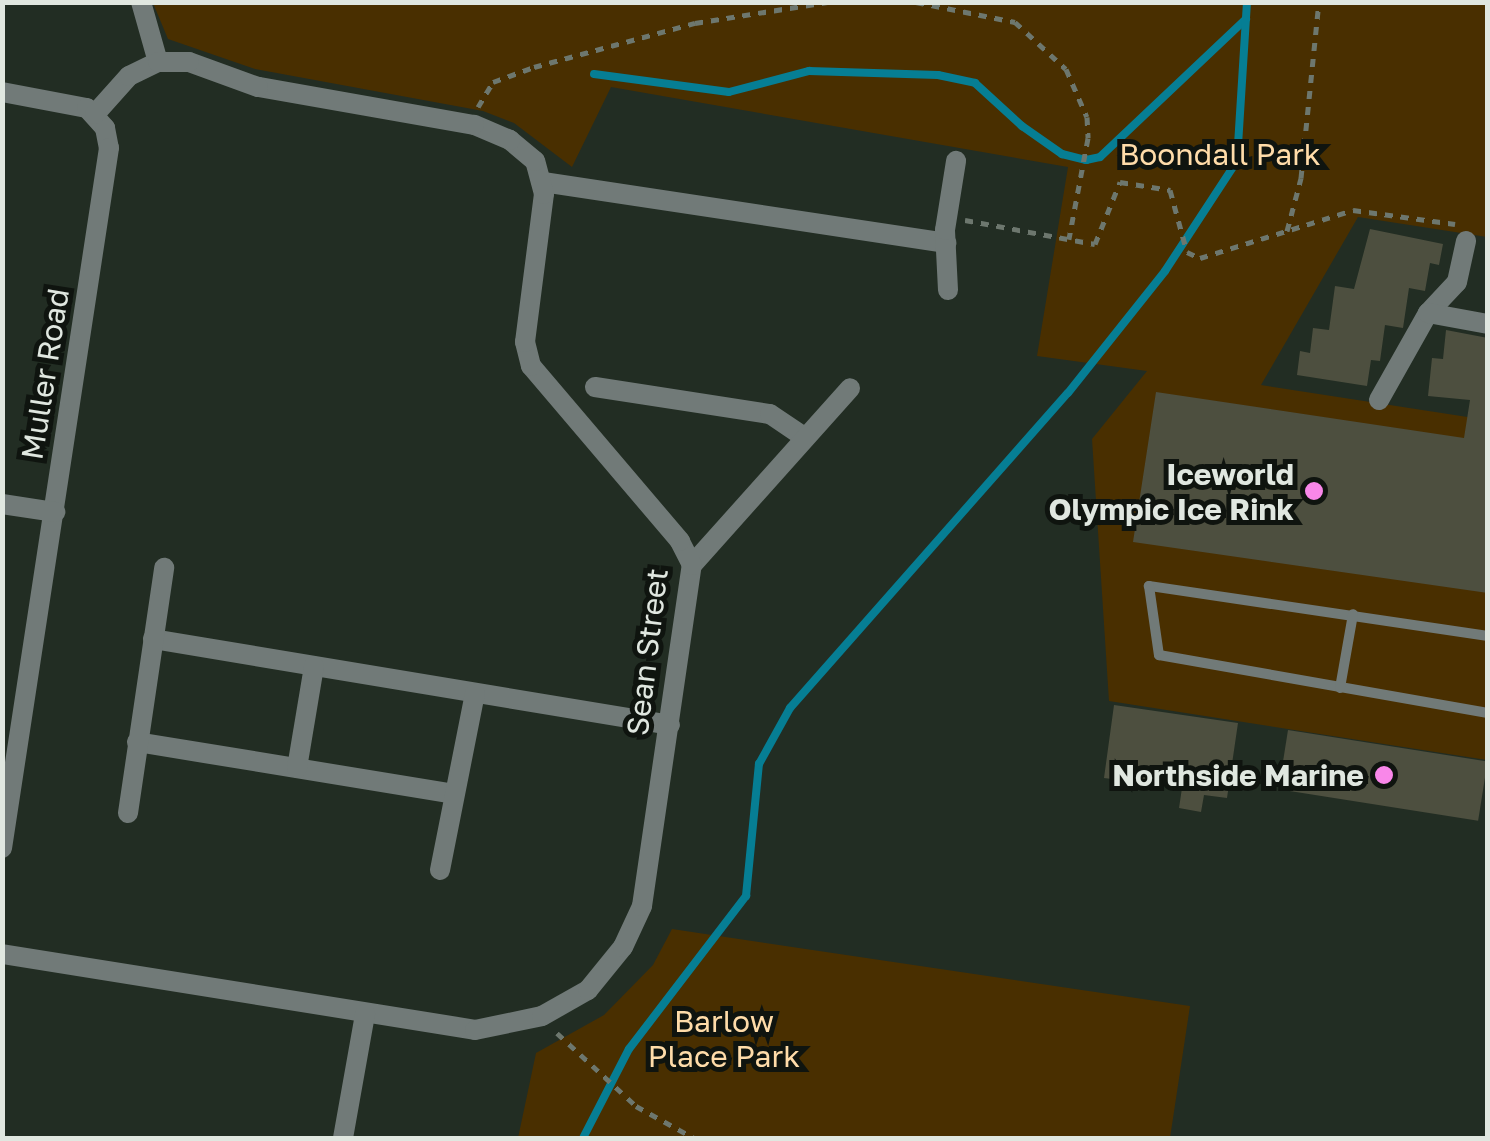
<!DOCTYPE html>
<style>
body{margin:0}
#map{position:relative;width:1490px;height:1141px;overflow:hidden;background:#222d23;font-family:"Golos Text",sans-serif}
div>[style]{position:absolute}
.green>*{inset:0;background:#492f00}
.stream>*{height:8px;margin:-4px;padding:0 4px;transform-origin:4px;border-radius:4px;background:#067e94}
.building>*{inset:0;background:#4d4f3f;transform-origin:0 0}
.path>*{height:5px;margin-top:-2.5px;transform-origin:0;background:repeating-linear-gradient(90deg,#6d776e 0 8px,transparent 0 16px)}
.lane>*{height:10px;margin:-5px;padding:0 5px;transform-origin:5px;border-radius:5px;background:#717a78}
.street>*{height:20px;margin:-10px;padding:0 10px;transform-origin:10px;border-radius:10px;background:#717a78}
.dots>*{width:28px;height:28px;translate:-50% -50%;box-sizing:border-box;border:5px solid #0f140f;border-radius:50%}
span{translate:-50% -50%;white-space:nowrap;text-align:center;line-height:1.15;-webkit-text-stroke:10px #0f140f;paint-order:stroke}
.park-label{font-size:30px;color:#ffdca9}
.street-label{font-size:30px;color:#e0e7e0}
.poi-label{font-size:30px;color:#e0e7e0;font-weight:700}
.right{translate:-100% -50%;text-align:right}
.frame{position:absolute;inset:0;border:5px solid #e0e7e0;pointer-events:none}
</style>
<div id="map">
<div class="green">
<i style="clip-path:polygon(153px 3px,1487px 3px,1487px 237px,1358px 217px,1261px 385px,1487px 420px,1487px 760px,1109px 701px,1092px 439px,1147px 371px,1037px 356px,1068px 167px,611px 87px,572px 167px,514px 123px,483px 111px,255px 69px,168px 39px)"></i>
<i style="clip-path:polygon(672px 929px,1190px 1006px,1170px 1138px,518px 1138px,536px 1053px,604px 1015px,653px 965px)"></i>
</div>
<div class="stream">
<i style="left:594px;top:74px;width:136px;rotate:7.6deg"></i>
<i style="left:729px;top:92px;width:83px;rotate:-14.7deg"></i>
<i style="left:809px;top:71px;width:129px;rotate:1.8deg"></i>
<i style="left:938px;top:75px;width:38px;rotate:12deg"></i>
<i style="left:975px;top:83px;width:64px;rotate:42.5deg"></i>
<i style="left:1022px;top:126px;width:49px;rotate:35deg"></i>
<i style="left:1062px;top:154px;width:25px;rotate:14deg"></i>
<i style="left:1086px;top:160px;width:14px;rotate:-12deg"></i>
<i style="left:1100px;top:157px;width:201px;rotate:-43.4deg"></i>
<i style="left:583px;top:1138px;width:100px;rotate:-62.7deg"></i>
<i style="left:629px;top:1049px;width:193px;rotate:-52.6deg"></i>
<i style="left:746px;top:896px;width:133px;rotate:-84.4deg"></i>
<i style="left:759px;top:764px;width:64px;rotate:-61deg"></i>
<i style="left:790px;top:708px;width:420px;rotate:-48.6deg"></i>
<i style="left:1068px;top:393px;width:156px;rotate:-51.5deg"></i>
<i style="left:1165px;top:271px;width:131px;rotate:-56.8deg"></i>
<i style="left:1237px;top:161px;width:159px;rotate:-86.4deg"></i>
</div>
<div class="building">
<i style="clip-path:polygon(1370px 229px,1443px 244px,1439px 265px,1430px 263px,1425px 291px,1409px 288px,1403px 328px,1385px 325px,1380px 361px,1371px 360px,1367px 386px,1297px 375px,1300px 351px,1310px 353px,1313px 328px,1329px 330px,1335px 286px,1354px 289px)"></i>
<i style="clip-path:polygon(1446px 330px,1488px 338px,1488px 593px,1133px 542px,1156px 392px,1464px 438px,1470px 400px,1428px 396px,1432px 358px,1443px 359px)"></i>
<i style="clip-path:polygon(1114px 705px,1238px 723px,1227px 798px,1204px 795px,1201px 812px,1179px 808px,1182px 788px,1104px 778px)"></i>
<i style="left:1288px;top:730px;width:202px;height:60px;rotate:9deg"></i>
</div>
<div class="path">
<i style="left:916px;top:2px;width:101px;rotate:11.4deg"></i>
<i style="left:1015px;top:22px;width:69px;rotate:42.7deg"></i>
<i style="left:1066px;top:69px;width:52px;rotate:66.4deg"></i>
<i style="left:1087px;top:117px;width:21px;rotate:87deg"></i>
<i style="left:1088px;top:138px;width:103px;rotate:100.7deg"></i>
<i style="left:478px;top:107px;width:29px;rotate:-59deg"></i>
<i style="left:493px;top:82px;width:44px;rotate:-20.1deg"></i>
<i style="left:534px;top:67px;width:167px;rotate:-15.3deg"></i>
<i style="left:695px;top:23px;width:134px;rotate:-9deg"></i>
<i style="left:965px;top:220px;width:132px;rotate:10.5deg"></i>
<i style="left:1095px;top:244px;width:67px;rotate:-68deg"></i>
<i style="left:1120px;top:182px;width:51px;rotate:9.1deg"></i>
<i style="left:1170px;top:190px;width:64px;rotate:74.7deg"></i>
<i style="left:1187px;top:252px;width:14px;rotate:25deg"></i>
<i style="left:1200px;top:258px;width:160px;rotate:-17.4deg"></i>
<i style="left:1353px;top:210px;width:103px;rotate:7.8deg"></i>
<i style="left:1287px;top:231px;width:55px;rotate:-75.2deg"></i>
<i style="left:1301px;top:178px;width:177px;rotate:-84.2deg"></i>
<i style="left:557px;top:1033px;width:108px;rotate:42.7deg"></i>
<i style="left:636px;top:1106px;width:66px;rotate:28.9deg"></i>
</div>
<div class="lane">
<i style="left:1488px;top:636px;width:343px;rotate:-171.6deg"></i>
<i style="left:1149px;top:586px;width:70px;rotate:81.8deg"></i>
<i style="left:1159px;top:655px;width:334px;rotate:10deg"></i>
<i style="left:1340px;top:688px;width:75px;rotate:-80deg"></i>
</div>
<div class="street">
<i style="left:2px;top:92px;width:86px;rotate:10.7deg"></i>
<i style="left:87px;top:108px;width:27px;rotate:48deg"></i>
<i style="left:105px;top:128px;width:20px;rotate:79deg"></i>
<i style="left:109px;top:148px;width:708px;rotate:98.69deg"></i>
<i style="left:95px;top:114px;width:51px;rotate:-48.2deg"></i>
<i style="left:129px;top:76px;width:32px;rotate:-26deg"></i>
<i style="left:158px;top:62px;width:62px;rotate:-105.8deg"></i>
<i style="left:543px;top:182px;width:408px;rotate:8.6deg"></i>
<i style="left:948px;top:290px;width:60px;rotate:-92.9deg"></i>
<i style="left:945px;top:230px;width:70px;rotate:-80.9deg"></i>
<i style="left:1428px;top:313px;width:42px;rotate:-46.9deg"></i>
<i style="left:1457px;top:282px;width:42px;rotate:-77.6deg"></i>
<i style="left:595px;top:387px;width:177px;rotate:8.8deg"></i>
<i style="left:770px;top:414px;width:40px;rotate:34deg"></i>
<i style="left:1379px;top:400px;width:100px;rotate:-60.6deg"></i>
<i style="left:1428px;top:313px;width:61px;rotate:10.4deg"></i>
<i style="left:2px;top:504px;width:54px;rotate:8.6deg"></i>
<i style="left:692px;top:565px;width:237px;rotate:-48.2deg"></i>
<i style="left:153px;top:639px;width:524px;rotate:9.44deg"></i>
<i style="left:137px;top:742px;width:321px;rotate:9.3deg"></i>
<i style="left:297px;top:768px;width:103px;rotate:-80.5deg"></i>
<i style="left:128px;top:813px;width:248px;rotate:-81.6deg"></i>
<i style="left:440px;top:870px;width:180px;rotate:-78.8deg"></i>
<i style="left:2px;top:954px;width:479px;rotate:9.1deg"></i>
<i style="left:475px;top:1030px;width:68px;rotate:-11.8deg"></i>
<i style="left:542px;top:1016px;width:53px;rotate:-29.5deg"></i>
<i style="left:588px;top:990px;width:55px;rotate:-50.9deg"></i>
<i style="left:623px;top:947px;width:45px;rotate:-65.1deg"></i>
<i style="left:642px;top:906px;width:345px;rotate:-81.7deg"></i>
<i style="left:692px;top:565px;width:27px;rotate:-117deg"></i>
<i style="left:680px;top:541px;width:230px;rotate:-130.4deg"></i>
<i style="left:531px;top:366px;width:25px;rotate:-104deg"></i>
<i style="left:525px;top:342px;width:149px;rotate:-82.7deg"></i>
<i style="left:544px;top:194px;width:34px;rotate:-105deg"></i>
<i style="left:535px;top:161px;width:33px;rotate:-140deg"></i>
<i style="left:510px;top:140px;width:39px;rotate:-157deg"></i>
<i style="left:474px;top:125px;width:219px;rotate:-170deg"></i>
<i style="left:258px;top:87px;width:73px;rotate:-160.1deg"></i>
<i style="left:189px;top:62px;width:31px;rotate:180deg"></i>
<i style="left:343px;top:1138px;width:126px;rotate:-79.9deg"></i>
</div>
<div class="dots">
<i style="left:1314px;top:491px;background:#f987e9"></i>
<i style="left:1384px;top:775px;background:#f987e9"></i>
</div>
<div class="park-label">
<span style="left:1220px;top:154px">Boondall Park</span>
<span style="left:724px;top:1038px">Barlow<br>Place Park</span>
</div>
<div class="street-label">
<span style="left:45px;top:374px;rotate:-81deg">Muller Road</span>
<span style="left:647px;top:652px;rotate:-83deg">Sean Street</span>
</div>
<div class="poi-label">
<span class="right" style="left:1294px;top:491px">Iceworld<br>Olympic Ice Rink</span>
<span class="right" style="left:1364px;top:775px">Northside Marine</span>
</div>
<div class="frame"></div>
</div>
